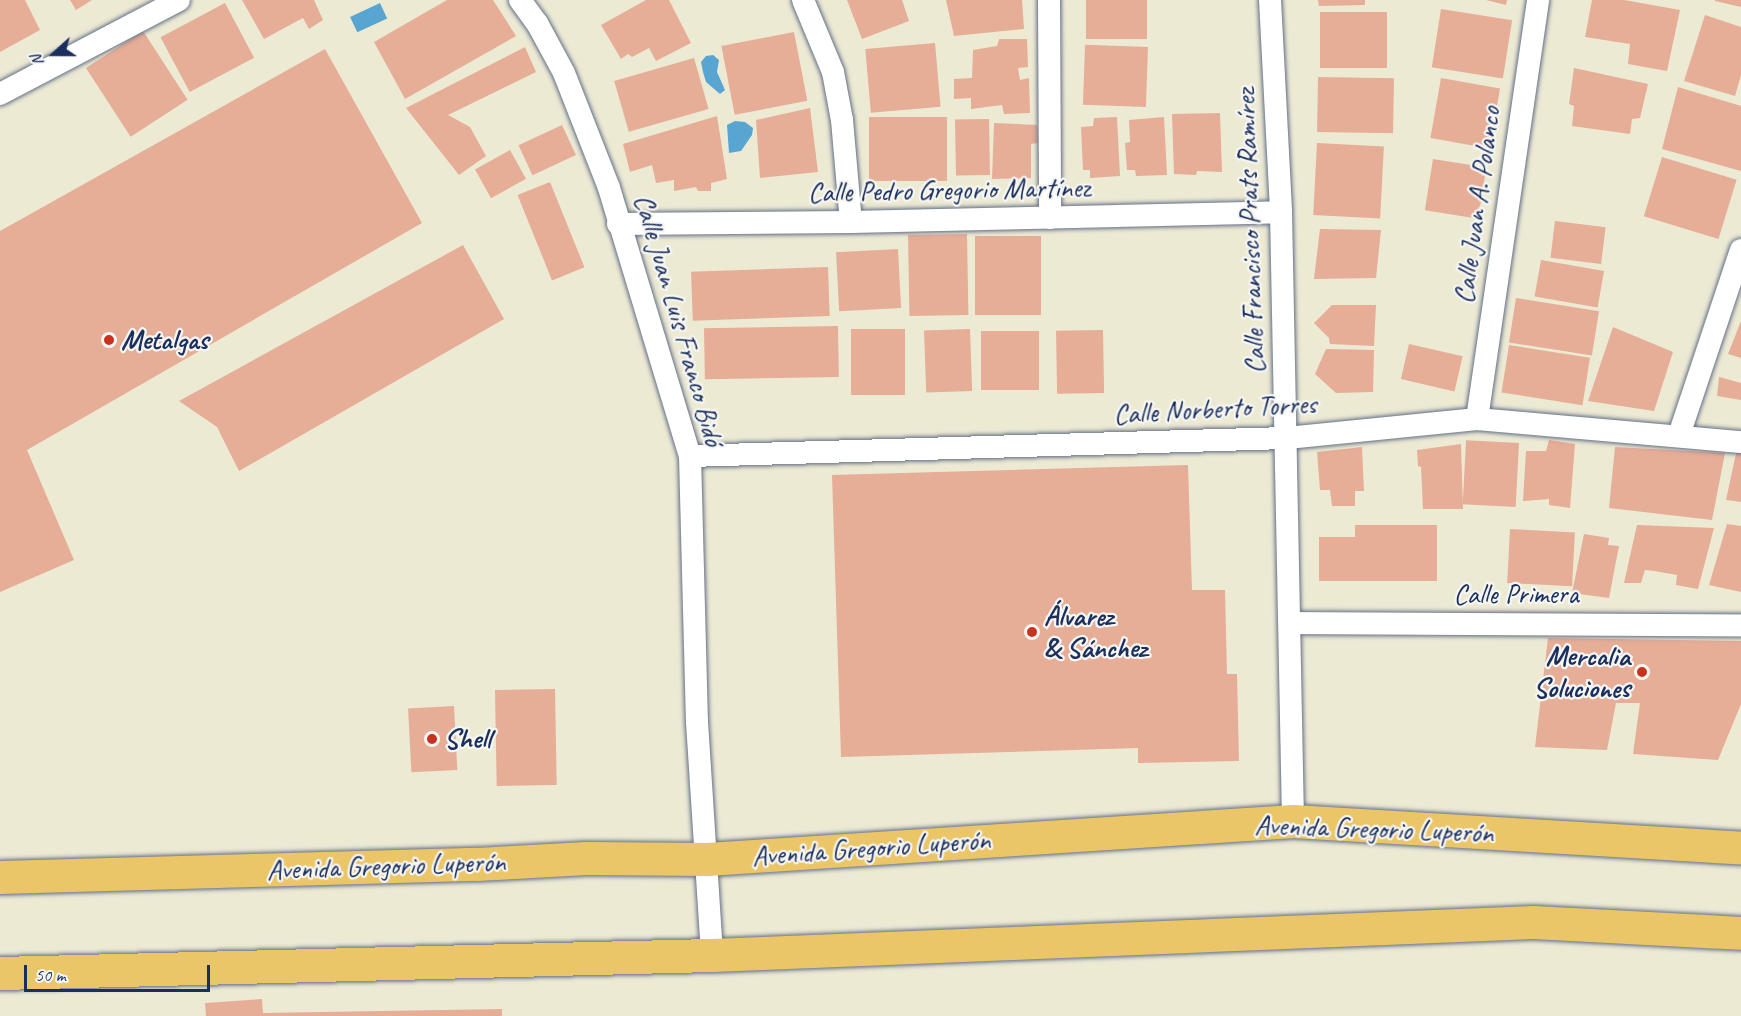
<!DOCTYPE html>
<meta charset="utf-8">
<style>
body{margin:0}
#map{position:relative;width:1741px;height:1016px;overflow:hidden;background:#edead4;font-family:Caveat,sans-serif}
div>[style]{position:absolute}
.water>*{inset:0;background:#59a5d1;transform-origin:0 0}
.building>*{inset:0;background:#e6ad97;transform-origin:0 0}
.roads{filter:drop-shadow(0 0 2px #647087) drop-shadow(0 0 2px #647087)}
.street>*{height:22px;margin:-11px;padding:0 11px;transform-origin:11px;border-radius:11px;background:#fff}
.primary>*{height:33px;margin:-16.5px;padding:0 16.5px;transform-origin:16.5px;border-radius:16.5px;background:#ebc669}
.dots>*{width:16px;height:16px;translate:-50% -50%;box-sizing:border-box;border:3px solid #f6f6f2;border-radius:50%}
span{translate:-50% -50%;white-space:nowrap;text-align:center;line-height:1.15;-webkit-text-stroke:4.5px #f6f6f2;paint-order:stroke}
.street-label{font-size:28px;color:#1b2f5e}
.poi-label{font-size:28px;color:#1b2f5e;font-weight:700}
.left{translate:0 -50%;text-align:left}
.right{translate:-100% -50%;text-align:right}
.north{position:absolute;left:24px;top:24px;width:60px;height:60px;-webkit-text-stroke:4px #f6f6f2;paint-order:stroke;rotate:249deg;font-size:16px;font-weight:700;line-height:24px;text-align:center;color:#1b2f5e}
.north::after{content:'';display:block;margin:auto;width:21px;height:27px;background:#1b2f5e;clip-path:polygon(50% 0,100% 100%,50% 72%,0 100%)}
.scale{position:absolute;left:24px;top:965px;width:186px;height:27px;box-sizing:border-box;border:3px solid #1b2f5e;border-top:0;padding-left:8px;font-size:18px;line-height:21px;white-space:nowrap;color:#1b2f5e;-webkit-text-stroke:4px #f6f6f2;paint-order:stroke}
</style>
<div id="map">
<div class="water">
<i style="left:380px;top:3px;width:17px;height:33px;rotate:65deg"></i>
<i style="clip-path:polygon(713px 55px,719px 60px,717px 72px,725px 90px,720px 94px,706px 82px,703px 72px,701px 62px,706px 56px)"></i>
<i style="clip-path:polygon(735px 121px,745px 122px,753px 128px,752px 135px,741px 151px,729px 153px,727px 125px)"></i>
</div>
<div class="building">
<i style="clip-path:polygon(0 0,25px 0,40px 30px,0 52px)"></i>
<i style="clip-path:polygon(70px 0,92px 0,76px 10px)"></i>
<i style="clip-path:polygon(242px 0,314px 0,323px 20px,309px 29px,303px 18px,264px 39px)"></i>
<i style="clip-path:polygon(447px 0,493px 0,516px 36px,405px 99px,374px 42px)"></i>
<i style="clip-path:polygon(646px 0,669px 0,691px 43px,656px 61px,649px 48px,632px 57px,628px 54px,621px 59px,601px 25px)"></i>
<i style="clip-path:polygon(847px 0,902px 0,909px 21px,862px 39px)"></i>
<i style="clip-path:polygon(946px 0,1022px 0,1024px 29px,954px 36px)"></i>
<i style="left:1086px;top:0;width:61px;height:39px"></i>
<i style="clip-path:polygon(1318px 0,1365px 0,1365px 5px,1319px 6px)"></i>
<i style="clip-path:polygon(1486px 0,1507px 0,1506px 5px)"></i>
<i style="clip-path:polygon(1592px 0,1624px 0,1680px 10px,1667px 71px,1628px 64px,1630px 44px,1585px 37px)"></i>
<i style="clip-path:polygon(1715px 0,1741px 0,1741px 7px,1715px 1px)"></i>
<i style="left:225px;top:3px;width:62px;height:73px;rotate:62deg"></i>
<i style="left:1441px;top:9px;width:72px;height:59px;rotate:9deg"></i>
<i style="left:1387px;top:12px;width:56px;height:67px;rotate:90deg"></i>
<i style="clip-path:polygon(1705px 15px,1741px 27px,1741px 75px,1735px 96px,1684px 81px)"></i>
<i style="left:143px;top:31px;width:82px;height:68px;rotate:57deg"></i>
<i style="left:794px;top:32px;width:70px;height:74px;rotate:79deg"></i>
<i style="clip-path:polygon(999px 39px,1027px 39px,1028px 67px,1018px 68px,1020px 80px,1029px 78px,1030px 113px,1004px 114px,1002px 105px,971px 109px,971px 98px,954px 99px,954px 79px,972px 78px,973px 50px,997px 46px)"></i>
<i style="left:935px;top:43px;width:64px;height:70px;rotate:85deg"></i>
<i style="clip-path:polygon(525px 47px,536px 72px,448px 115px,470px 127px,486px 156px,459px 175px,406px 108px)"></i>
<i style="left:1148px;top:47px;width:60px;height:63px;rotate:92deg"></i>
<i style="clip-path:polygon(325px 49px,422px 223px,27px 450px,74px 560px,0 592px,0 231px)"></i>
<i style="left:694px;top:58px;width:53px;height:83px;rotate:74deg"></i>
<i style="clip-path:polygon(1574px 68px,1648px 84px,1640px 118px,1632px 119px,1630px 134px,1572px 126px,1574px 106px,1569px 104px)"></i>
<i style="left:1318px;top:77px;width:76px;height:55px;rotate:1deg"></i>
<i style="left:1441px;top:78px;width:60px;height:61px;rotate:10deg"></i>
<i style="clip-path:polygon(1678px 87px,1741px 106px,1741px 171px,1662px 149px)"></i>
<i style="clip-path:polygon(810px 108px,818px 172px,760px 178px,756px 120px)"></i>
<i style="clip-path:polygon(1220px 113px,1222px 172px,1197px 171px,1196px 175px,1174px 174px,1172px 114px)"></i>
<i style="clip-path:polygon(717px 116px,727px 179px,711px 183px,711px 191px,698px 191px,696px 187px,674px 191px,674px 180px,656px 183px,652px 165px,630px 172px,623px 144px)"></i>
<i style="left:947px;top:117px;width:64px;height:78px;rotate:90deg"></i>
<i style="clip-path:polygon(1117px 117px,1120px 176px,1090px 178px,1090px 170px,1083px 170px,1081px 127px,1093px 126px,1094px 118px)"></i>
<i style="clip-path:polygon(1164px 117px,1167px 175px,1136px 176px,1135px 170px,1127px 170px,1125px 143px,1130px 142px,1129px 120px)"></i>
<i style="left:989px;top:119px;width:56px;height:34px;rotate:89deg"></i>
<i style="clip-path:polygon(994px 123px,1037px 125px,1038px 143px,1031px 144px,1031px 178px,992px 179px)"></i>
<i style="left:562px;top:125px;width:33px;height:48px;rotate:65deg"></i>
<i style="left:1317px;top:143px;width:67px;height:72px;rotate:3deg"></i>
<i style="left:510px;top:150px;width:33px;height:40px;rotate:61deg"></i>
<i style="left:1662px;top:157px;width:78px;height:62px;rotate:17deg"></i>
<i style="left:1433px;top:159px;width:54px;height:52px;rotate:9deg"></i>
<i style="left:550px;top:182px;width:92px;height:35px;rotate:68deg"></i>
<i style="left:1555px;top:221px;width:51px;height:37px;rotate:7deg"></i>
<i style="clip-path:polygon(1320px 229px,1381px 230px,1376px 278px,1314px 279px)"></i>
<i style="left:967px;top:234px;width:81px;height:59px;rotate:89deg"></i>
<i style="left:975px;top:236px;width:66px;height:79px"></i>
<i style="clip-path:polygon(463px 245px,504px 319px,239px 471px,217px 427px,179px 401px)"></i>
<i style="left:898px;top:249px;width:59px;height:62px;rotate:87deg"></i>
<i style="left:1541px;top:260px;width:64px;height:37px;rotate:10deg"></i>
<i style="left:828px;top:267px;width:49px;height:137px;rotate:88deg"></i>
<i style="left:1516px;top:298px;width:84px;height:45px;rotate:9deg"></i>
<i style="clip-path:polygon(1332px 305px,1376px 305px,1374px 346px,1330px 344px,1329px 338px,1314px 323px)"></i>
<i style="clip-path:polygon(1741px 321px,1741px 358px,1728px 354px)"></i>
<i style="left:838px;top:326px;width:51px;height:134px;rotate:89deg"></i>
<i style="clip-path:polygon(1613px 327px,1673px 352px,1654px 411px,1588px 401px)"></i>
<i style="left:851px;top:329px;width:54px;height:66px"></i>
<i style="left:970px;top:329px;width:62px;height:46px;rotate:88deg"></i>
<i style="left:1103px;top:330px;width:63px;height:47px;rotate:89deg"></i>
<i style="left:981px;top:331px;width:58px;height:59px"></i>
<i style="left:1409px;top:344px;width:55px;height:36px;rotate:13deg"></i>
<i style="left:1509px;top:345px;width:82px;height:48px;rotate:9deg"></i>
<i style="clip-path:polygon(1326px 349px,1374px 350px,1373px 392px,1336px 393px,1315px 374px)"></i>
<i style="clip-path:polygon(1719px 377px,1741px 383px,1741px 400px,1717px 396px)"></i>
<i style="clip-path:polygon(1549px 440px,1575px 444px,1570px 508px,1549px 505px,1549px 499px,1523px 501px,1526px 451px,1546px 451px)"></i>
<i style="left:1519px;top:443px;width:64px;height:53px;rotate:93deg"></i>
<i style="clip-path:polygon(1461px 444px,1463px 509px,1423px 509px,1421px 467px,1418px 466px,1417px 450px)"></i>
<i style="clip-path:polygon(1362px 447px,1364px 491px,1355px 491px,1355px 506px,1332px 506px,1330px 490px,1320px 490px,1317px 452px)"></i>
<i style="clip-path:polygon(1615px 447px,1725px 453px,1712px 520px,1609px 508px)"></i>
<i style="clip-path:polygon(1737px 449px,1741px 450px,1741px 502px,1726px 500px)"></i>
<i style="clip-path:polygon(1188px 465px,1192px 590px,1225px 590px,1227px 674px,1237px 674px,1239px 761px,1138px 763px,1138px 748px,841px 757px,832px 475px)"></i>
<i style="clip-path:polygon(1727px 524px,1741px 526px,1741px 592px,1709px 585px)"></i>
<i style="clip-path:polygon(1355px 525px,1437px 525px,1437px 581px,1319px 581px,1319px 537px,1355px 537px)"></i>
<i style="clip-path:polygon(1637px 525px,1714px 528px,1698px 589px,1676px 585px,1677px 575px,1654px 571px,1645px 570px,1641px 583px,1624px 583px)"></i>
<i style="left:1510px;top:529px;width:65px;height:54px;rotate:3deg"></i>
<i style="clip-path:polygon(1584px 534px,1609px 538px,1608px 545px,1619px 546px,1609px 598px,1572px 593px)"></i>
<i style="clip-path:polygon(1548px 638px,1741px 641px,1741px 704px,1718px 760px,1633px 754px,1640px 703px,1616px 703px,1607px 750px,1535px 747px)"></i>
<i style="left:555px;top:689px;width:96px;height:60px;rotate:89deg"></i>
<i style="left:454px;top:706px;width:64px;height:46px;rotate:87deg"></i>
<i style="clip-path:polygon(262px 999px,263px 1013px,502px 1009px,502px 1016px,206px 1016px,205px 1003px)"></i>
</div>
<div class="roads">
<div class="street">
<i style="left:520px;top:0;width:29px;rotate:54deg"></i>
<i style="left:537px;top:23px;width:57px;rotate:61.6deg"></i>
<i style="left:564px;top:73px;width:123px;rotate:68.6deg"></i>
<i style="left:609px;top:188px;width:280px;rotate:73.2deg"></i>
<i style="left:690px;top:456px;width:266px;rotate:88.5deg"></i>
<i style="left:697px;top:722px;width:233px;rotate:86.3deg"></i>
<i style="left:803px;top:0;width:78px;rotate:67.4deg"></i>
<i style="left:833px;top:72px;width:49px;rotate:79.4deg"></i>
<i style="left:842px;top:120px;width:102px;rotate:85deg"></i>
<i style="left:1049px;top:0;width:218px;rotate:89.7deg"></i>
<i style="left:1270px;top:0;width:212px;rotate:87deg"></i>
<i style="left:1281px;top:212px;width:609px;rotate:88.87deg"></i>
<i style="left:0;top:94px;width:202px;rotate:-27.7deg"></i>
<i style="left:618px;top:224px;width:233px;rotate:-0.5deg"></i>
<i style="left:851px;top:222px;width:430px;rotate:-1.3deg"></i>
<i style="left:1477px;top:419px;width:423px;rotate:-81.7deg"></i>
<i style="left:1679px;top:435px;width:195px;rotate:-71.5deg"></i>
<i style="left:690px;top:456px;width:597px;rotate:-1.73deg"></i>
<i style="left:1287px;top:438px;width:191px;rotate:-5.7deg"></i>
<i style="left:1477px;top:419px;width:265px;rotate:5deg"></i>
<i style="left:1291px;top:623px;width:450px;rotate:0.3deg"></i>
</div>
<div class="primary">
<i style="left:0;top:877px;width:477px;rotate:-1.6deg"></i>
<i style="left:477px;top:864px;width:109px;rotate:-3.2deg"></i>
<i style="left:586px;top:858px;width:121px;rotate:0.5deg"></i>
<i style="left:707px;top:859px;width:587px;rotate:-3.71deg"></i>
<i style="left:1293px;top:821px;width:449px;rotate:3.4deg"></i>
<i style="left:0;top:973px;width:712px;rotate:-1.45deg"></i>
<i style="left:712px;top:955px;width:822px;rotate:-2.3deg"></i>
<i style="left:1533px;top:922px;width:208px;rotate:3deg"></i>
</div>
</div>
<div class="dots">
<i style="left:109px;top:340px;background:#c8321e"></i>
<i style="left:1032px;top:632px;background:#c8321e"></i>
<i style="left:1642px;top:672px;background:#c8321e"></i>
<i style="left:432px;top:739px;background:#c8321e"></i>
</div>
<div class="street-label">
<span style="left:949px;top:190px;rotate:-1deg">Calle Pedro Gregorio Martínez</span>
<span style="left:1477px;top:205px;rotate:-82deg">Calle Juan A. Polanco</span>
<span style="left:1250px;top:231px;rotate:-92deg">Calle Francisco Prats Ramírez</span>
<span style="left:679px;top:320px;rotate:74deg">Calle Juan Luis Franco Bidó</span>
<span style="left:1215px;top:409px;rotate:-3deg">Calle Norberto Torres</span>
<span style="left:1516px;top:594px">Calle Primera</span>
<span style="left:1374px;top:829px;rotate:2deg">Avenida Gregorio Luperón</span>
<span style="left:871px;top:848px;rotate:-4deg">Avenida Gregorio Luperón</span>
<span style="left:386px;top:866px;rotate:-2deg">Avenida Gregorio Luperón</span>
</div>
<div class="poi-label">
<span class="left" style="left:121px;top:340px">Metalgas</span>
<span class="left" style="left:1044px;top:632px">Álvarez<br>&amp; Sánchez</span>
<span class="right" style="left:1630px;top:672px">Mercalia<br>Soluciones</span>
<span class="left" style="left:444px;top:739px">Shell</span>
</div>
<div class="north">N</div>
<div class="scale">50 m</div>
</div>
